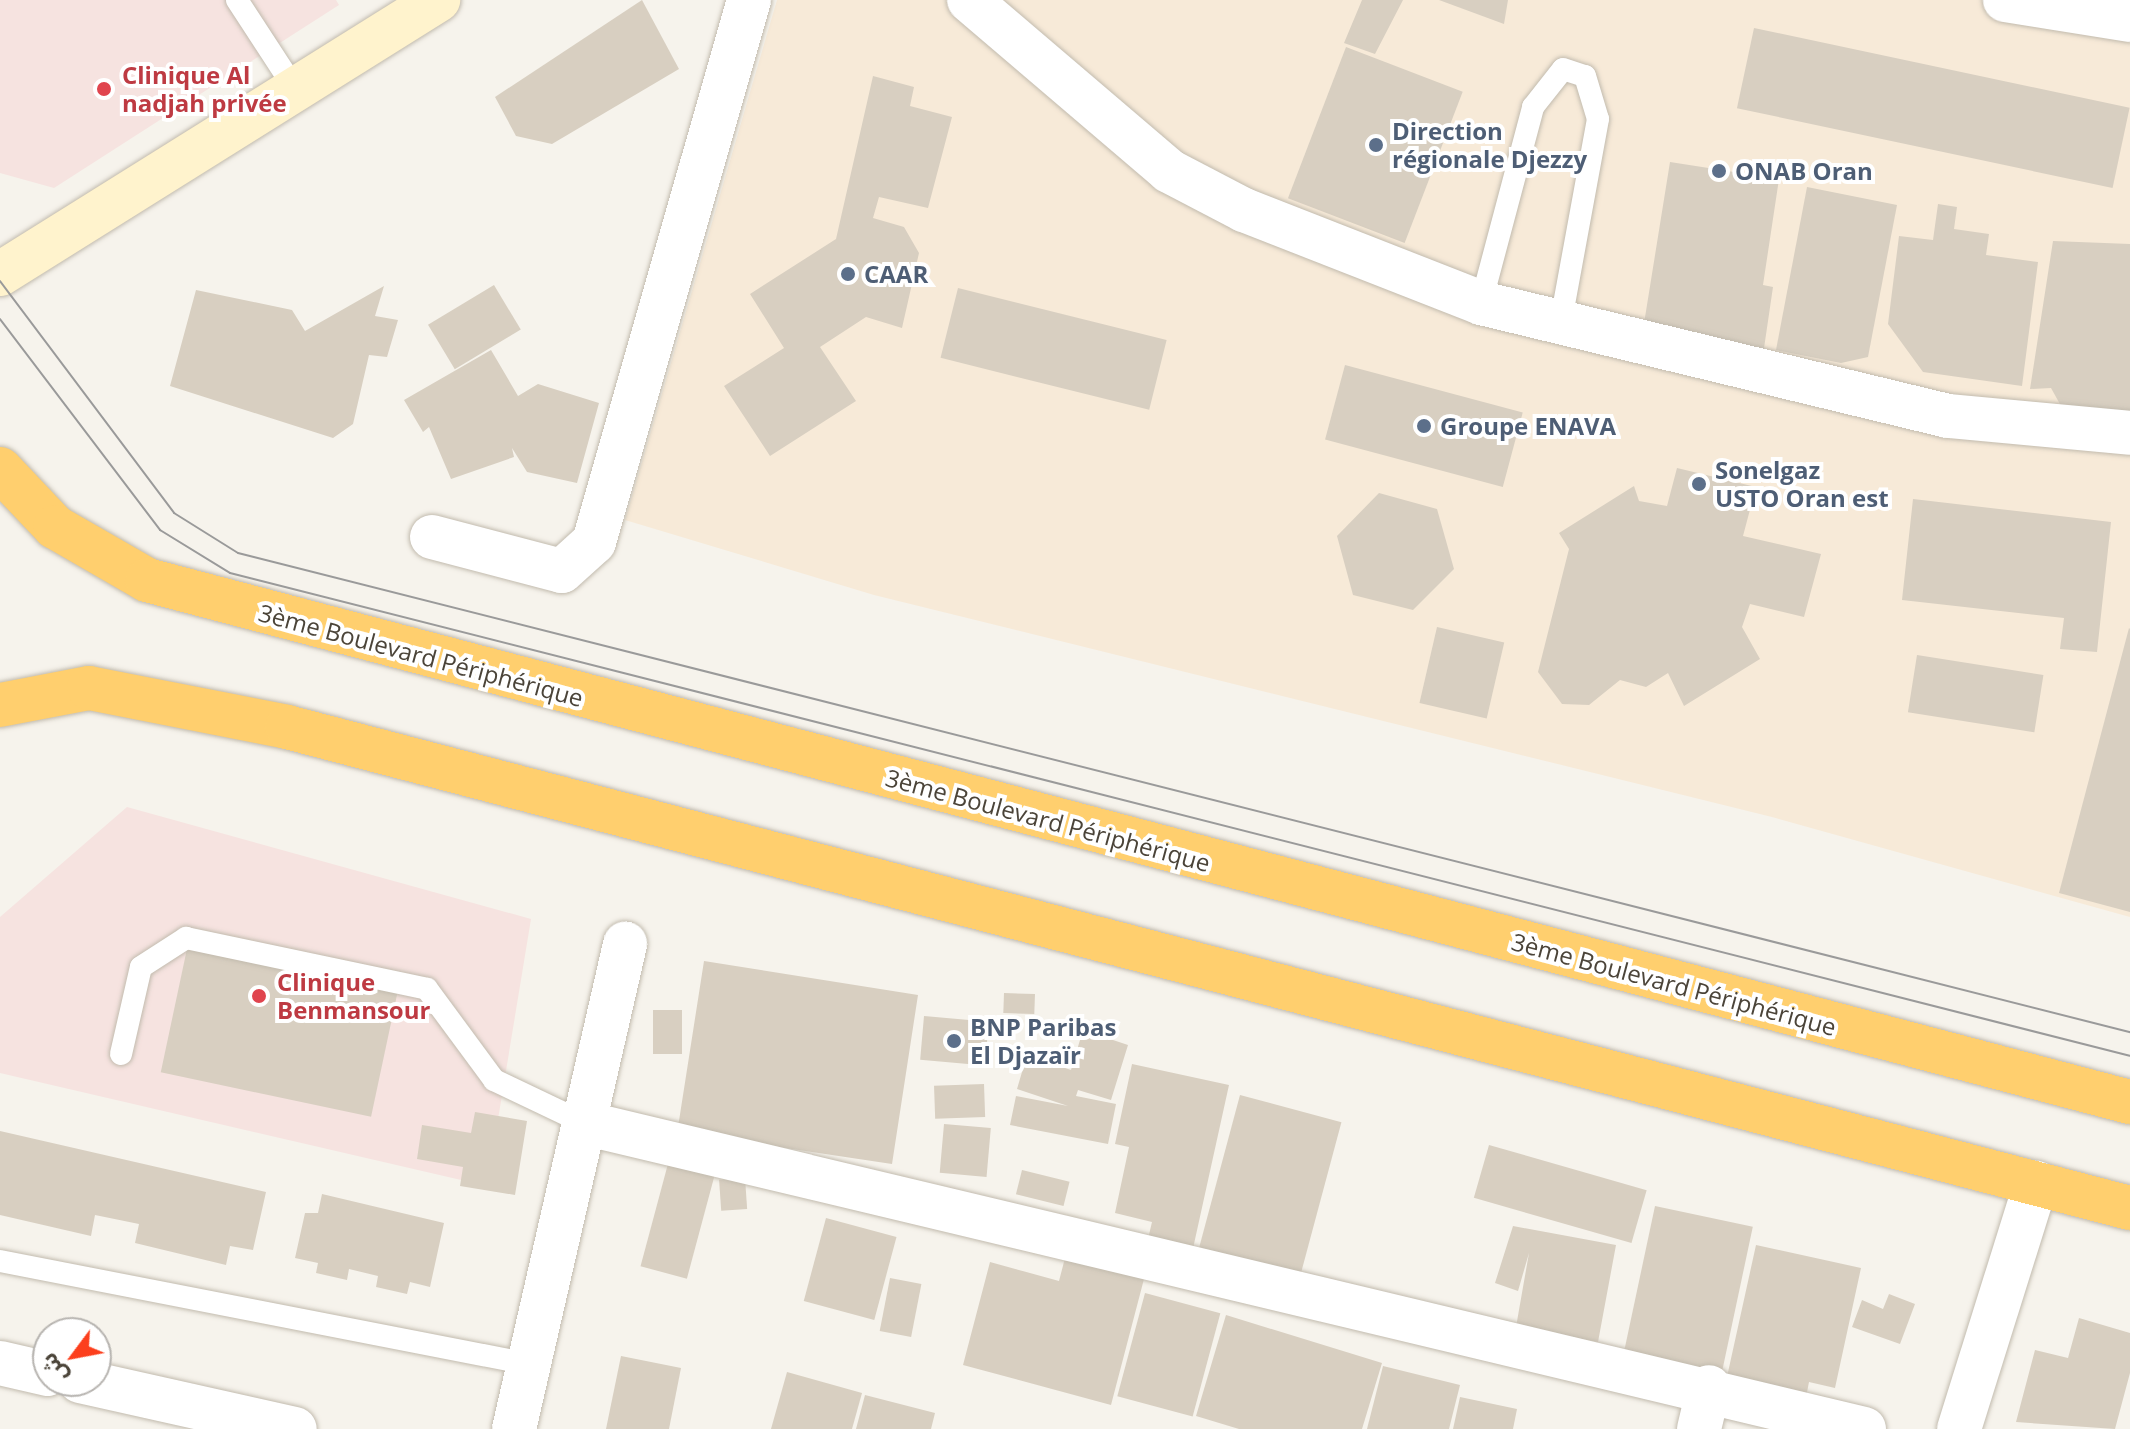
<!DOCTYPE html>
<meta charset="utf-8">
<style>
body{margin:0}
#map{position:relative;width:2130px;height:1429px;overflow:hidden;background:#f6f3ec;font-family:"Open Sans","Noto Sans Arabic",sans-serif}
div>[style]{position:absolute}
.commercial>*{inset:0;background:#f7ead8}
.medical>*{inset:0;background:#f6e3e0}
.building>*{inset:0;background:#d8cfc1;transform-origin:0 0}
.roads{filter:drop-shadow(0 0 2px #c2bbae) drop-shadow(0 0 2px #c2bbae)}
.lane>*{height:22px;margin:-11px;padding:0 11px;transform-origin:11px;border-radius:11px;background:#fff}
.street>*{height:44px;margin:-22px;padding:0 22px;transform-origin:22px;border-radius:22px;background:#fff}
.secondary>*{height:44px;margin:-22px;padding:0 22px;transform-origin:22px;border-radius:22px;background:#fff3cd}
.highway>*{height:44px;margin:-22px;padding:0 22px;transform-origin:22px;border-radius:22px;background:#ffcf6e}
.tram>*{height:2px;margin:-1px;padding:0 1px;transform-origin:1px;border-radius:1px;background:#9a9a9a}
.dots>*{width:22px;height:22px;translate:-50% -50%;box-sizing:border-box;border:4px solid #fff;border-radius:50%}
span{translate:-50% -50%;white-space:nowrap;text-align:center;line-height:1.15;-webkit-text-stroke:8px #fff;paint-order:stroke}
.health-label{font-size:24px;color:#be3a42;font-weight:700}
.left{translate:0 -50%;text-align:left}
.service-label{font-size:24px;color:#4e5e75;font-weight:700}
.street-label{font-size:24px;color:#4b4439}
.north{position:absolute;left:32px;top:1317px;width:80px;height:80px;box-sizing:border-box;background:#fff;border:2px solid #b7b4b0;border-radius:50%;rotate:238deg;font-size:22px;font-weight:700;line-height:32px;text-align:center;color:#4b4439}
.north::after{content:'';display:block;margin:auto;width:28px;height:36px;background:#fc3f1d;clip-path:polygon(50% 0,100% 100%,50% 72%,0 100%)}
</style>
<div id="map">
<div class="commercial">
<i style="clip-path:polygon(777px 0,2130px 0,2130px 917px,1772px 817px,874px 595px,625px 520px)"></i>
</div>
<div class="medical">
<i style="clip-path:polygon(0 0,336px 0,339px 5px,54px 188px,0 173px)"></i>
<i style="clip-path:polygon(127px 807px,531px 919px,487px 1186px,0 1073px,0 917px)"></i>
</div>
<div class="building">
<i style="clip-path:polygon(642px 0,679px 69px,552px 144px,516px 136px,495px 97px)"></i>
<i style="clip-path:polygon(1362px 0,1414px 0,1403px 0,1375px 54px,1344px 43px)"></i>
<i style="clip-path:polygon(1440px 0,1508px 0,1504px 24px,1439px 0)"></i>
<i style="left:1754px;top:28px;width:384px;height:82px;rotate:12deg"></i>
<i style="left:1346px;top:47px;width:125px;height:162px;rotate:21deg"></i>
<i style="clip-path:polygon(873px 76px,914px 87px,910px 106px,952px 117px,928px 208px,879px 197px,873px 218px,904px 227px,919px 253px,902px 328px,866px 317px,820px 347px,856px 401px,770px 456px,724px 386px,784px 348px,750px 294px,836px 239px)"></i>
<i style="clip-path:polygon(1670px 162px,1779px 179px,1763px 285px,1773px 287px,1763px 355px,1642px 336px)"></i>
<i style="clip-path:polygon(1807px 187px,1897px 205px,1868px 357px,1841px 363px,1776px 350px)"></i>
<i style="clip-path:polygon(1938px 204px,1957px 207px,1954px 229px,1989px 234px,1986px 255px,2038px 262px,2022px 386px,1923px 372px,1888px 324px,1899px 236px,1933px 240px)"></i>
<i style="clip-path:polygon(2053px 241px,2130px 244px,2130px 426px,2071px 424px,2051px 388px,2030px 389px)"></i>
<i style="left:494px;top:285px;width:52px;height:77px;rotate:59deg"></i>
<i style="clip-path:polygon(384px 286px,375px 316px,398px 320px,387px 357px,369px 355px,353px 424px,333px 438px,170px 386px,196px 290px,292px 310px,305px 331px)"></i>
<i style="left:958px;top:288px;width:215px;height:72px;rotate:14deg"></i>
<i style="clip-path:polygon(491px 350px,518px 396px,538px 384px,599px 403px,577px 483px,527px 472px,512px 448px,514px 457px,451px 479px,429px 427px,423px 432px,404px 400px)"></i>
<i style="left:1345px;top:365px;width:184px;height:77px;rotate:15deg"></i>
<i style="clip-path:polygon(1677px 468px,1756px 487px,1743px 536px,1821px 554px,1804px 617px,1750px 604px,1742px 627px,1760px 659px,1684px 706px,1668px 673px,1646px 687px,1620px 680px,1589px 705px,1562px 704px,1538px 672px,1569px 549px,1559px 533px,1634px 486px,1639px 501px,1667px 506px)"></i>
<i style="clip-path:polygon(1379px 493px,1437px 509px,1454px 569px,1413px 610px,1353px 595px,1337px 536px)"></i>
<i style="clip-path:polygon(1913px 499px,2111px 522px,2097px 652px,2060px 649px,2064px 618px,1902px 600px)"></i>
<i style="left:1437px;top:627px;width:69px;height:78px;rotate:13deg"></i>
<i style="clip-path:polygon(2129px 628px,2130px 629px,2130px 912px,2059px 893px)"></i>
<i style="left:1917px;top:655px;width:128px;height:58px;rotate:9deg"></i>
<i style="left:188px;top:944px;width:215px;height:131px;rotate:12deg"></i>
<i style="clip-path:polygon(704px 961px,918px 995px,892px 1164px,718px 1138px,676px 1140px)"></i>
<i style="left:1004px;top:993px;width:31px;height:20px;rotate:2deg"></i>
<i style="left:653px;top:1010px;width:29px;height:44px"></i>
<i style="left:924px;top:1016px;width:65px;height:44px;rotate:5deg"></i>
<i style="clip-path:polygon(1083px 1030px,1128px 1045px,1111px 1100px,1078px 1090px,1076px 1096px,1116px 1104px,1108px 1144px,1010px 1125px,1016px 1096px,1068px 1106px,1017px 1089px,1027px 1055px,1071px 1070px)"></i>
<i style="clip-path:polygon(1132px 1064px,1229px 1085px,1192px 1253px,1147px 1243px,1152px 1222px,1115px 1213px,1129px 1147px,1115px 1144px)"></i>
<i style="left:984px;top:1084px;width:33px;height:50px;rotate:88deg"></i>
<i style="left:1240px;top:1095px;width:105px;height:163px;rotate:15deg"></i>
<i style="clip-path:polygon(475px 1112px,527px 1121px,515px 1195px,460px 1186px,463px 1167px,417px 1159px,422px 1125px,471px 1133px)"></i>
<i style="left:944px;top:1124px;width:47px;height:49px;rotate:5deg"></i>
<i style="clip-path:polygon(0 1131px,266px 1192px,253px 1250px,230px 1246px,226px 1265px,135px 1243px,139px 1224px,95px 1215px,91px 1236px,0 1215px)"></i>
<i style="left:1489px;top:1145px;width:164px;height:55px;rotate:16deg"></i>
<i style="left:669px;top:1160px;width:48px;height:110px;rotate:15deg"></i>
<i style="left:1022px;top:1170px;width:49px;height:25px;rotate:14deg"></i>
<i style="left:745px;top:1178px;width:31px;height:26px;rotate:86deg"></i>
<i style="clip-path:polygon(322px 1194px,444px 1223px,430px 1287px,410px 1282px,407px 1294px,376px 1287px,378px 1276px,349px 1269px,347px 1280px,316px 1273px,318px 1263px,295px 1258px,305px 1213px,318px 1213px)"></i>
<i style="left:1655px;top:1206px;width:100px;height:174px;rotate:12deg"></i>
<i style="left:826px;top:1218px;width:73px;height:86px;rotate:15deg"></i>
<i style="clip-path:polygon(1513px 1226px,1616px 1245px,1598px 1342px,1516px 1327px,1529px 1253px,1518px 1291px,1495px 1283px)"></i>
<i style="clip-path:polygon(1756px 1245px,1861px 1268px,1835px 1388px,1809px 1382px,1803px 1413px,1723px 1395px)"></i>
<i style="clip-path:polygon(1065px 1258px,1144px 1279px,1111px 1405px,963px 1365px,990px 1262px,1059px 1281px)"></i>
<i style="left:890px;top:1278px;width:32px;height:54px;rotate:11deg"></i>
<i style="left:1145px;top:1293px;width:78px;height:107px;rotate:15deg"></i>
<i style="clip-path:polygon(1889px 1294px,1915px 1304px,1900px 1344px,1852px 1327px,1862px 1300px,1883px 1309px)"></i>
<i style="clip-path:polygon(1226px 1315px,1382px 1363px,1362px 1429px,1239px 1429px,1196px 1416px)"></i>
<i style="clip-path:polygon(2079px 1318px,2130px 1333px,2130px 1373px,2115px 1429px,2016px 1422px,2035px 1350px,2068px 1358px)"></i>
<i style="clip-path:polygon(621px 1356px,681px 1368px,669px 1429px,606px 1429px)"></i>
<i style="clip-path:polygon(1383px 1366px,1460px 1385px,1449px 1429px,1367px 1429px)"></i>
<i style="clip-path:polygon(787px 1372px,862px 1393px,852px 1429px,771px 1429px)"></i>
<i style="clip-path:polygon(865px 1395px,935px 1413px,931px 1429px,856px 1429px)"></i>
<i style="clip-path:polygon(1460px 1397px,1517px 1409px,1513px 1429px,1453px 1429px)"></i>
</div>
<div class="roads">
<div class="lane">
<i style="left:237px;top:0;width:106px;rotate:56.9deg"></i>
<i style="left:1481px;top:303px;width:203px;rotate:-75.1deg"></i>
<i style="left:1533px;top:107px;width:48px;rotate:-51.7deg"></i>
<i style="left:1563px;top:69px;width:23px;rotate:18deg"></i>
<i style="left:1585px;top:76px;width:45px;rotate:73.2deg"></i>
<i style="left:1598px;top:119px;width:210px;rotate:100.4deg"></i>
<i style="left:121px;top:1054px;width:89px;rotate:-77.1deg"></i>
<i style="left:141px;top:967px;width:54px;rotate:-32.8deg"></i>
<i style="left:186px;top:938px;width:246px;rotate:11.9deg"></i>
<i style="left:427px;top:989px;width:113px;rotate:53.6deg"></i>
<i style="left:494px;top:1080px;width:100px;rotate:25.5deg"></i>
<i style="left:0;top:1261px;width:539px;rotate:11.02deg"></i>
</div>
<div class="street">
<i style="left:969px;top:0;width:263px;rotate:40.5deg"></i>
<i style="left:1169px;top:171px;width:85px;rotate:27.5deg"></i>
<i style="left:1244px;top:210px;width:255px;rotate:21.4deg"></i>
<i style="left:1481px;top:303px;width:480px;rotate:13.6deg"></i>
<i style="left:1948px;top:416px;width:183px;rotate:5.3deg"></i>
<i style="left:2005px;top:0;width:127px;rotate:9.1deg"></i>
<i style="left:432px;top:537px;width:134px;rotate:14.7deg"></i>
<i style="left:562px;top:571px;width:43px;rotate:-42.2deg"></i>
<i style="left:594px;top:542px;width:564px;rotate:-74.04deg"></i>
<i style="left:584px;top:1123px;width:1316px;rotate:13.44deg"></i>
<i style="left:0;top:1363px;width:49px;rotate:12.9deg"></i>
<i style="left:80px;top:1381px;width:220px;rotate:12.6deg"></i>
<i style="left:514px;top:1429px;width:498px;rotate:-77.1deg"></i>
<i style="left:1699px;top:1429px;width:43px;rotate:-76.6deg"></i>
<i style="left:1959px;top:1429px;width:258px;rotate:-72.6deg"></i>
</div>
<div class="secondary">
<i style="left:0;top:274px;width:517px;rotate:-32.03deg"></i>
</div>
<div class="highway">
<i style="left:0;top:469px;width:80px;rotate:46.5deg"></i>
<i style="left:55px;top:527px;width:106px;rotate:29.9deg"></i>
<i style="left:147px;top:580px;width:2051px;rotate:14.75deg"></i>
<i style="left:0;top:705px;width:91px;rotate:-10.8deg"></i>
<i style="left:89px;top:688px;width:202px;rotate:11.1deg"></i>
<i style="left:287px;top:727px;width:1905px;rotate:14.63deg"></i>
</div>
</div>
<div class="tram">
<i style="left:0;top:281px;width:290px;rotate:53.1deg"></i>
<i style="left:174px;top:513px;width:75px;rotate:32deg"></i>
<i style="left:238px;top:553px;width:1952px;rotate:14.21deg"></i>
<i style="left:0;top:319px;width:265px;rotate:52.8deg"></i>
<i style="left:160px;top:530px;width:82px;rotate:31.6deg"></i>
<i style="left:230px;top:573px;width:1960px;rotate:14.26deg"></i>
</div>
<div class="dots">
<i style="left:104px;top:89px;background:#e0444e"></i>
<i style="left:1376px;top:145px;background:#5c6f8a"></i>
<i style="left:1719px;top:171px;background:#5c6f8a"></i>
<i style="left:848px;top:274px;background:#5c6f8a"></i>
<i style="left:1424px;top:426px;background:#5c6f8a"></i>
<i style="left:1699px;top:484px;background:#5c6f8a"></i>
<i style="left:259px;top:996px;background:#e0444e"></i>
<i style="left:954px;top:1041px;background:#5c6f8a"></i>
</div>
<div class="health-label">
<span class="left" style="left:122px;top:89px">Clinique Al<br>nadjah privée</span>
<span class="left" style="left:277px;top:996px">Clinique<br>Benmansour</span>
</div>
<div class="service-label">
<span class="left" style="left:1392px;top:145px">Direction<br>régionale Djezzy</span>
<span class="left" style="left:1735px;top:171px">ONAB Oran</span>
<span class="left" style="left:864px;top:274px">CAAR</span>
<span class="left" style="left:1440px;top:426px">Groupe ENAVA</span>
<span class="left" style="left:1715px;top:484px">Sonelgaz<br>USTO Oran est</span>
<span class="left" style="left:970px;top:1041px">BNP Paribas<br>El Djazaïr</span>
</div>
<div class="street-label">
<span style="left:421px;top:655px;rotate:15deg">3ème Boulevard Périphérique</span>
<span style="left:1048px;top:820px;rotate:15deg">3ème Boulevard Périphérique</span>
<span style="left:1674px;top:984px;rotate:15deg">3ème Boulevard Périphérique</span>
</div>
<div class="north">ش</div>
</div>
